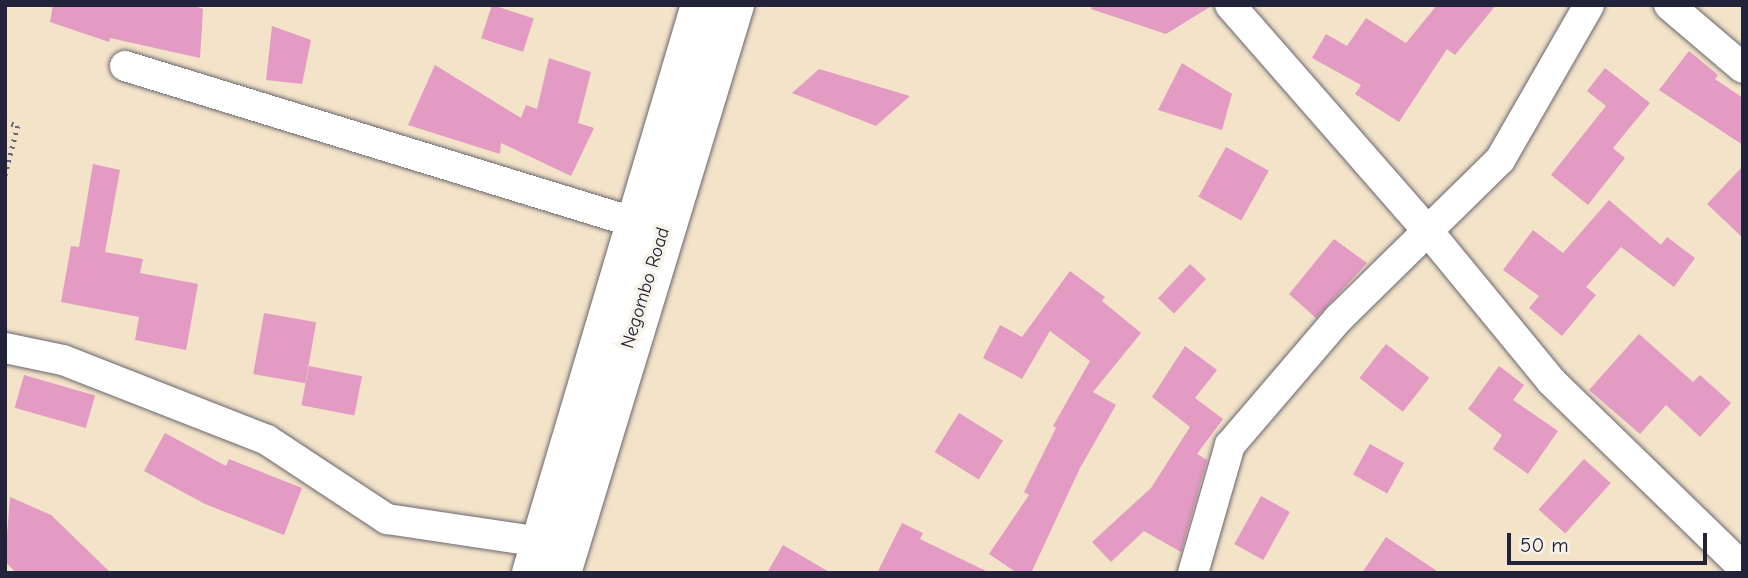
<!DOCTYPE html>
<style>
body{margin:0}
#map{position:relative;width:1748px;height:578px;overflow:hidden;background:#f2e3c9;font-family:"Comic Neue",sans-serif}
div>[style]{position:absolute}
.building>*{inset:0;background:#e39bc3;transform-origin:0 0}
.path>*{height:4.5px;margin-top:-2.25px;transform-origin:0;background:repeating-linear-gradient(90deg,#6b666d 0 2px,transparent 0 7px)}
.roads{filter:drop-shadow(0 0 2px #6b666d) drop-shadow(0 0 2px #6b666d)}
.minor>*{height:30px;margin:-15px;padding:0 15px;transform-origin:15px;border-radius:15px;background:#fff}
.highway>*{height:38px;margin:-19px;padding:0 19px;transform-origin:19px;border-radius:19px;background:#fff}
span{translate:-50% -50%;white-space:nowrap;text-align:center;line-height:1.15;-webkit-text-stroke:7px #f7f3e8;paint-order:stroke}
.street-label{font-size:19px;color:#22223b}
.frame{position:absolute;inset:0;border:7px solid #22223b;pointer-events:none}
.scale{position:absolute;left:1507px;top:533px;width:200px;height:32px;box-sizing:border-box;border:4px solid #22223b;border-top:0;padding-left:9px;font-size:21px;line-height:24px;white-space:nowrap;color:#22223b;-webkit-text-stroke:5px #f7f3e8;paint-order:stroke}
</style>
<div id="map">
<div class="building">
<i style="clip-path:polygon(53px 5px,192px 5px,203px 9px,200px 58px,110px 38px,109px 42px,50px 22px)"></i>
<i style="left:492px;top:5px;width:44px;height:35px;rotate:18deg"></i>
<i style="clip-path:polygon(1092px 5px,1213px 5px,1166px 34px,1091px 9px)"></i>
<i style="clip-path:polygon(1437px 5px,1496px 5px,1455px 55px,1447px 49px,1399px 122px,1355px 94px,1361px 85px,1312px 58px,1326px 34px,1347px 46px,1366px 18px,1406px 43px)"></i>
<i style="clip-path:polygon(272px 26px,311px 40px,302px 84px,266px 80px)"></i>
<i style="clip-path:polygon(1689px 51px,1718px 75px,1715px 79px,1743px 98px,1743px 145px,1659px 90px)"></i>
<i style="clip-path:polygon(549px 58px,591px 72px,578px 123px,594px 128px,571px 176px,501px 143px,500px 154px,408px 125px,435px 65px,521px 118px,526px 105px,537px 109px)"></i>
<i style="clip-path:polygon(1182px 63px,1232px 94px,1222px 130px,1158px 110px)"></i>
<i style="clip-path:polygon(1605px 68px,1650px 103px,1613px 148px,1625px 158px,1588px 205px,1551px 175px,1606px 106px,1587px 91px)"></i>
<i style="clip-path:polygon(819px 69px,910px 96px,876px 126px,792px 93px)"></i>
<i style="left:1226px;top:147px;width:49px;height:57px;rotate:29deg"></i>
<i style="clip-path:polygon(93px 164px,120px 170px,105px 252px,143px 259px,140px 273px,198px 284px,186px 350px,135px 340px,139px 317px,61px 302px,71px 246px,79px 247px)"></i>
<i style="clip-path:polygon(1743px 166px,1743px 238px,1707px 204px)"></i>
<i style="clip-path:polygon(1609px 200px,1661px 245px,1667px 237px,1695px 258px,1674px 287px,1621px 247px,1586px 287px,1596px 295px,1562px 336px,1529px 308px,1539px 296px,1503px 270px,1533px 230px,1563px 253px)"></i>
<i style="clip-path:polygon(1334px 239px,1367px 263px,1316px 318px,1289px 294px)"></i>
<i style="left:1190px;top:264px;width:22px;height:47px;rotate:43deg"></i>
<i style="clip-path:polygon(1070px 271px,1105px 297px,1102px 301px,1141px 333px,1093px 392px,1116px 405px,1080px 468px,1031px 573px,1017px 573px,989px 554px,1029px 495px,1024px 492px,1056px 428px,1053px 426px,1090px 361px,1050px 331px,1022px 379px,983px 358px,1000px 325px,1022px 337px)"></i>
<i style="left:264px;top:313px;width:53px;height:62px;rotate:10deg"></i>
<i style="clip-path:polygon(1639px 334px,1693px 382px,1700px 375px,1731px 403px,1700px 437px,1666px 405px,1640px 434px,1589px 390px)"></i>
<i style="left:1386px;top:344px;width:55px;height:43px;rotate:38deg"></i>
<i style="clip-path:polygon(1185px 346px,1217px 370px,1195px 398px,1223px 419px,1197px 454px,1207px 460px,1181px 552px,1144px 531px,1111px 562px,1092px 542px,1151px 488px,1190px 427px,1152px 397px)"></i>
<i style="left:309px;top:366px;width:54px;height:40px;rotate:11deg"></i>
<i style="clip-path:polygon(1499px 366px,1524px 385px,1513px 400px,1558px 431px,1528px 474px,1493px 449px,1502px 435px,1468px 409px)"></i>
<i style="left:24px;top:375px;width:74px;height:34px;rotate:16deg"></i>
<i style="left:959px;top:413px;width:52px;height:46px;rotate:32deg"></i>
<i style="clip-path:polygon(165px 433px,226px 466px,229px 459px,302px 488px,284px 535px,205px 504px,144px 471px)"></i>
<i style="left:1370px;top:444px;width:39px;height:35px;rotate:29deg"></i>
<i style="left:1584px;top:459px;width:36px;height:68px;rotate:42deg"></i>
<i style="left:1261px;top:496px;width:33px;height:55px;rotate:29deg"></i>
<i style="clip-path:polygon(10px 497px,51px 515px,111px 573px,16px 573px,5px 561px)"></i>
<i style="clip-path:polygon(902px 523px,923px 533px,920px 539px,990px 573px,877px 573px)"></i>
<i style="clip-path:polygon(1386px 537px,1440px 573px,1362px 573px)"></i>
<i style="clip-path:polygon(783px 545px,831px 573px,767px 573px)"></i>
</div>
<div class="path">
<i style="left:5px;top:121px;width:14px;rotate:21deg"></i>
<i style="left:18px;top:126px;width:52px;rotate:104.6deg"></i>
</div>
<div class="roads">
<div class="minor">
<i style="left:1230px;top:5px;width:300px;rotate:48.8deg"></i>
<i style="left:1428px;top:231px;width:194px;rotate:50.6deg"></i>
<i style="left:1551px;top:381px;width:268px;rotate:44.2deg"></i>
<i style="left:1669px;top:5px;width:97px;rotate:40.4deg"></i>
<i style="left:125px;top:66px;width:531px;rotate:17.07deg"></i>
<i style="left:5px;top:348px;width:59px;rotate:11.7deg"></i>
<i style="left:63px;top:360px;width:219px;rotate:21.4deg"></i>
<i style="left:267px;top:440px;width:144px;rotate:33.4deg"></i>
<i style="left:387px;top:519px;width:155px;rotate:8.5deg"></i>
<i style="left:1193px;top:573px;width:133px;rotate:-73.9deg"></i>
<i style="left:1230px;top:445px;width:167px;rotate:-49.4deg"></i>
<i style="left:1339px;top:318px;width:226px;rotate:-44.5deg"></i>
<i style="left:1500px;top:160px;width:179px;rotate:-60.1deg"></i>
</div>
<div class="highway">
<i style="left:531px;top:573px;width:593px;rotate:-73.43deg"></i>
<i style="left:562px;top:573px;width:594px;rotate:-73.06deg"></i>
</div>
</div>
<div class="street-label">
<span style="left:646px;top:288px;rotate:-73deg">Negombo Road</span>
</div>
<div class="frame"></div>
<div class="scale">50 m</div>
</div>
